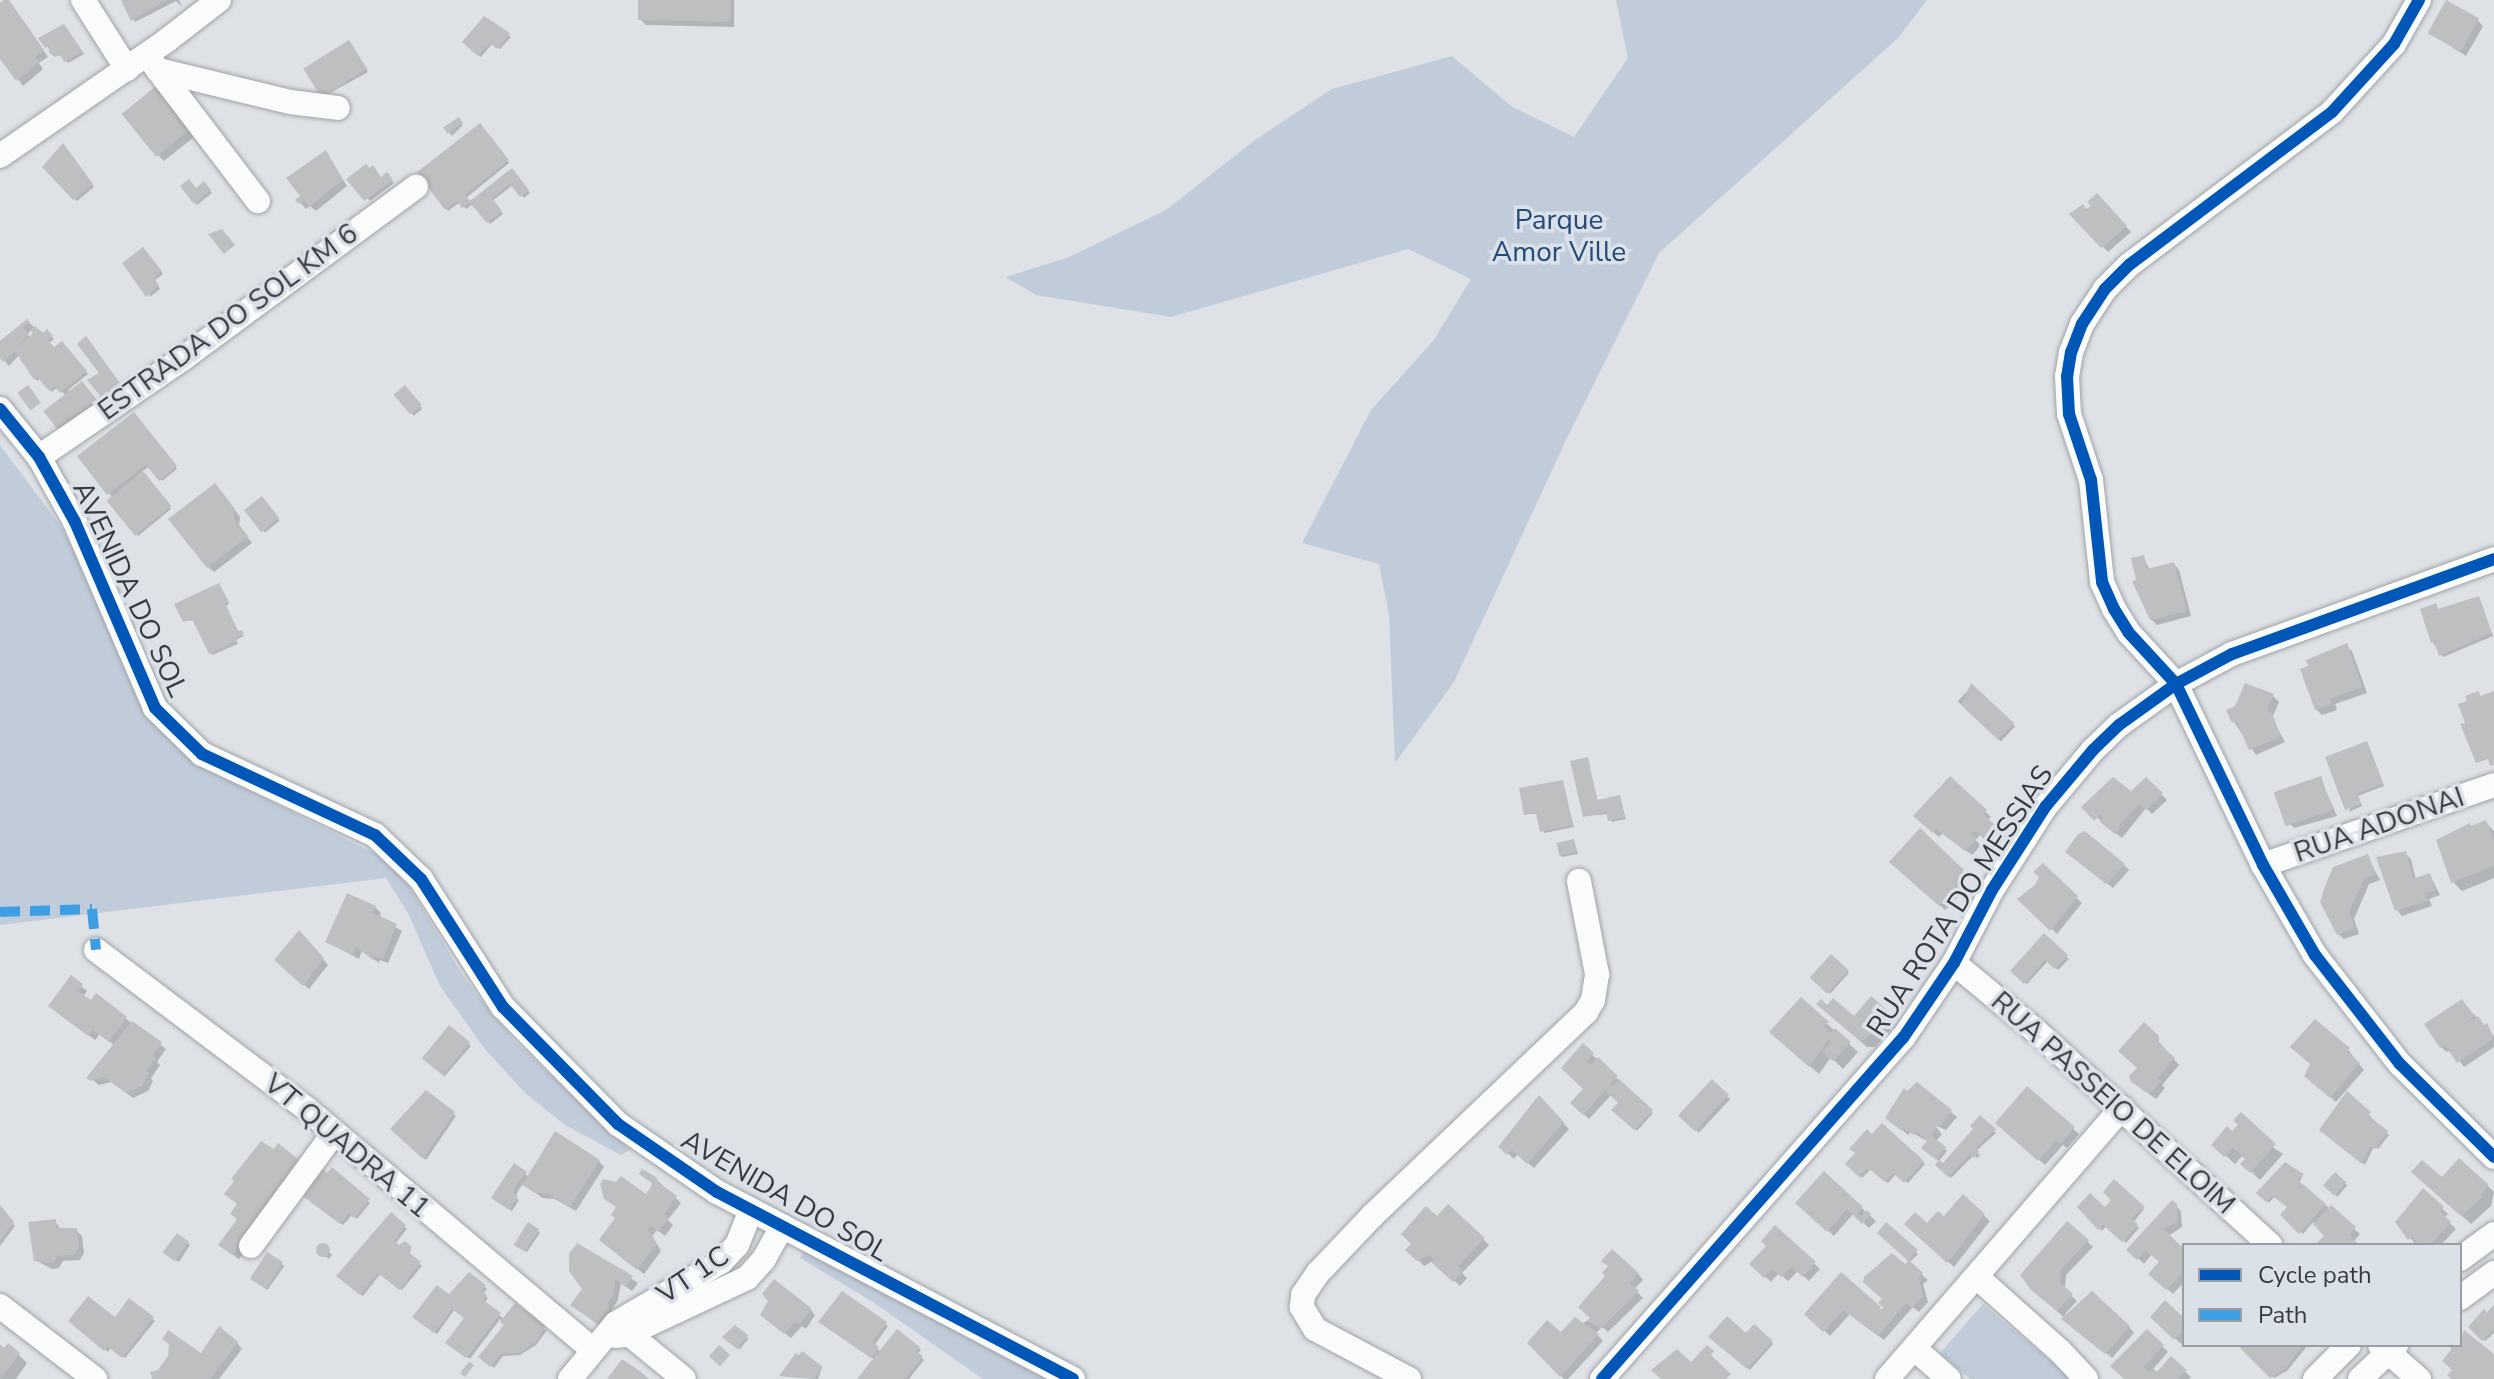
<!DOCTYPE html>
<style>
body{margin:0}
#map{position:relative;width:2494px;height:1379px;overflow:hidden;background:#dee2e6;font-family:"Nunito Sans",sans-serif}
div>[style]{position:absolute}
.green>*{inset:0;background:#c0ccda}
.shadow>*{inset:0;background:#0003;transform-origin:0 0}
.building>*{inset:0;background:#bebfc0;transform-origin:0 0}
.round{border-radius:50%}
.roads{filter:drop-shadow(0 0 2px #a0a3a6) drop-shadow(0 0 2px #a0a3a6)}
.minor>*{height:24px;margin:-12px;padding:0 12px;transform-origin:12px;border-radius:12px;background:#fafbfb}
.quiet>*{height:10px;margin-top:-5px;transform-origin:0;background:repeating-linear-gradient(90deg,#3e9ee3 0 20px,transparent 0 30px)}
.cycleway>*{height:12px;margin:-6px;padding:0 6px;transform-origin:6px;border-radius:6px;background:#0057b8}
span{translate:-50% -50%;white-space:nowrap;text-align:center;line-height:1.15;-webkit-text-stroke:7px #dbe1e9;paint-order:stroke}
.park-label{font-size:28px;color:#244b7a}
.street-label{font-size:28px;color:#383a3d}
.legend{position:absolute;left:2182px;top:1243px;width:280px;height:104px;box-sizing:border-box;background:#dbe1e9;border:2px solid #9a9ea4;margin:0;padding:10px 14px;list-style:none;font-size:24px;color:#383a3d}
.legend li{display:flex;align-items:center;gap:16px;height:40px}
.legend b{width:40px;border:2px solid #9a9ea4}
</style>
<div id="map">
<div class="green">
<i style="clip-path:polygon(1616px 0,1927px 0,1898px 38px,1659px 253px,1567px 438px,1454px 682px,1395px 763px,1389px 614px,1379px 564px,1302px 543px,1371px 410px,1433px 341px,1471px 279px,1408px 249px,1171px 317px,1036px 295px,1006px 277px,1069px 257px,1166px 210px,1255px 140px,1332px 89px,1452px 56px,1511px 106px,1574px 137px,1628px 58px)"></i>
<i style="clip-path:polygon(0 445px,62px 528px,158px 720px,236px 784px,382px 857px,402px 875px,462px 974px,487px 1008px,516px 1042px,630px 1150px,621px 1155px,565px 1125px,525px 1093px,484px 1048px,440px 986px,408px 913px,386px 878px,0 925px)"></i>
<i style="clip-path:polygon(804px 1250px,1051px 1379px,983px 1379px,873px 1302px,800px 1258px)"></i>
<i style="clip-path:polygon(1983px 1304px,2072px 1379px,1970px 1379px,1940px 1353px)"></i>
</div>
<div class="shadow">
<i style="clip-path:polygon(123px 0,179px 0,182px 7px,176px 1px,135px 22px)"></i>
<i style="clip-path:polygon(689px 0,734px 0,734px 27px,646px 25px,640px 19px)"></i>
<i style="clip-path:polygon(0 5px,12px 6px,48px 57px,39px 63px,43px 69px,23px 86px,0 54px)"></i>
<i style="clip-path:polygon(484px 19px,511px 37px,500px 49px,493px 43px,481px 57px,464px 42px)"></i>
<i style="clip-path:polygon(2477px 20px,2483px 26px,2466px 56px,2431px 34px)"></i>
<i style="clip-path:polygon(66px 29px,84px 54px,68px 63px,63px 56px,54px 55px,41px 39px)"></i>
<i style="clip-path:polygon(351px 44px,368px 72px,321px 98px,319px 96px)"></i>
<i style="clip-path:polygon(161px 95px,194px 137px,164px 161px,158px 155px)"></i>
<i style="clip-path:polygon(461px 122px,463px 125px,452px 136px,447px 130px)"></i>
<i style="clip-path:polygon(480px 125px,509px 163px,466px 198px,470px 203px,512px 171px,530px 193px,524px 198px,513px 185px,492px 201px,503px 214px,490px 224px,473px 204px,466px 209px,460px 202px,448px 211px,446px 208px)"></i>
<i style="clip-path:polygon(63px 146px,94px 187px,77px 201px,45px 167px)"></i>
<i style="clip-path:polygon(325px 152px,347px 186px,316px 211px,310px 206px,306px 209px,298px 200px)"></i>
<i style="clip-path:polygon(387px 175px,394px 183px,370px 201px,349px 179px,381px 179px)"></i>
<i style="clip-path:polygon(204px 184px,212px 193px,197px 205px,183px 186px,196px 190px)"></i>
<i style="clip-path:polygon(2097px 196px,2131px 232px,2108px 252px,2072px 215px,2093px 207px)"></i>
<i style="clip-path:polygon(143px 249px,163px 274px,155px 280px,160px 289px,150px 297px)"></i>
<i style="clip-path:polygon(evenodd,27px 321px,43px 335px,47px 332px,54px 339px,49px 343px,54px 350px,61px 343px,88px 374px,68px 390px,70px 393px,66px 396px,58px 387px,52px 392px,41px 378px,37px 381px,20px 354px,9px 366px,0 355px,0 344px,27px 321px,32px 330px,36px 334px,31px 338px,27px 334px,32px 330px)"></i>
<i style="clip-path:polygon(88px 341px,124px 389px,108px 401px,102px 396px,103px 373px)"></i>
<i style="left:405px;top:387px;width:28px;height:11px;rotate:52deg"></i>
<i style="clip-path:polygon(133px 414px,177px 469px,162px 481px,150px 466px,141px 472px,171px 509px,138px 536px,109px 500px,112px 497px,109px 493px)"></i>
<i style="clip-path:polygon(221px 491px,240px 517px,239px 526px,252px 543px,214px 572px,208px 567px)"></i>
<i style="left:262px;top:499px;width:28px;height:19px;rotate:51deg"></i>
<i style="clip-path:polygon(2143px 557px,2150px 570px,2174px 564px,2179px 570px,2191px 616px,2157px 625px,2151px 619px)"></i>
<i style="clip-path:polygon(221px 587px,229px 604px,225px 606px,239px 633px,244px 636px,236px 640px,238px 644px,212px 655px,195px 620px,184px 621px)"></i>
<i style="clip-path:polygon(2478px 598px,2493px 636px,2443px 657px,2432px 641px,2435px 606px,2439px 611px)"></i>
<i style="clip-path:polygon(2346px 646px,2352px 651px,2367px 693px,2335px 704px,2337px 710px,2322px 715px,2316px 709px)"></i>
<i style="left:1972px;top:686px;width:59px;height:21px;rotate:43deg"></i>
<i style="clip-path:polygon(2273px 696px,2279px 702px,2272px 718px,2285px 742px,2256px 755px,2234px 722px)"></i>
<i style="clip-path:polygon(2369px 746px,2384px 786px,2358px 796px,2362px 806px,2349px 812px)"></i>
<i style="clip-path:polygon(1587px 759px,1598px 802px,1619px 797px,1626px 819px,1612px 822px,1608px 814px,1585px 816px)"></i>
<i style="clip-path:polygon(2320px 778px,2337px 816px,2294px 828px,2288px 822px)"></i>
<i style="clip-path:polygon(1950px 779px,1991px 817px,1987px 820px,1999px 832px,1989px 843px,1980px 835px,1975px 840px,1981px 845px,1972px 855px,1943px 833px,1939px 837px,1916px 816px)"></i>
<i style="clip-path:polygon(2146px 779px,2167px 800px,2152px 814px,2146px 808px,2122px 838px,2084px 807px,2132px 794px)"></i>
<i style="clip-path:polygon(1562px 782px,1574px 827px,1544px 833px,1539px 814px,1526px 814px)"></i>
<i style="clip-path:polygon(2485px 822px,2494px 831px,2494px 878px,2462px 891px,2453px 882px,2438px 841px)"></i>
<i style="clip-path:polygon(1920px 830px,1968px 877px,1961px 885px,1961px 894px,1945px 910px,1892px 862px)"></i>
<i style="clip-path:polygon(1574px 841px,1578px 854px,1562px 857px,1560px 855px)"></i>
<i style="clip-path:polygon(2068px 851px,2124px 865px,2129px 870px,2113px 888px)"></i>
<i style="clip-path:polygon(2405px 853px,2411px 859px,2416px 880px,2430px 875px,2440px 895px,2429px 899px,2432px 906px,2402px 916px,2397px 910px)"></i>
<i style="clip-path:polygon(2367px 856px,2380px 880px,2369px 884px,2354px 919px,2359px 934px,2344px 939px,2338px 934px)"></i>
<i style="clip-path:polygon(2043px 866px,2082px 903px,2057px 934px,2020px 899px,2036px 886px)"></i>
<i style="clip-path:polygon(375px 907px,381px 913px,379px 918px,402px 931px,388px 963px,380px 960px,379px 963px,362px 951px,359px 959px,327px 942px)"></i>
<i style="clip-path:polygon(299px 933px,328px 965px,309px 989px,282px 966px)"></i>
<i style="clip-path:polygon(2044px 936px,2069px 959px,2058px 970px,2048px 961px,2027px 984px,2012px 971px)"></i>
<i style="left:1831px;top:957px;width:24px;height:28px;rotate:42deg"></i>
<i style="clip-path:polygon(81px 986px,87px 991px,83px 997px,91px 1003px,96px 996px,166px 1049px,157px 1062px,160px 1065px,151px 1078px,153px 1081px,148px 1091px,133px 1098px,112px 1082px,99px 1085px,89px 1077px,115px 1046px,100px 1034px,95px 1040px,57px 1012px)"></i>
<i style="clip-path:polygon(1871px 999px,1897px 1023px,1875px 1047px,1867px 1047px,1828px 1013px,1827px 1007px,1854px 1018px)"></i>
<i style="clip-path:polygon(1801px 1000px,1858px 1052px,1843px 1069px,1831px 1057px,1819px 1074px,1781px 1041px)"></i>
<i style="clip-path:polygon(2467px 1007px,2494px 1036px,2494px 1047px,2464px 1067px,2451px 1050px,2447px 1052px,2441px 1047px)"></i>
<i style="clip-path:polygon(2144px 1025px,2179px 1065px,2162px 1085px,2165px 1088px,2156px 1099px,2139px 1087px)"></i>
<i style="left:449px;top:1027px;width:29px;height:40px;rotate:41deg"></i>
<i style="clip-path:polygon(1583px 1046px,1653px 1113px,1637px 1131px,1614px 1110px,1621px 1103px,1612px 1094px,1589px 1119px,1572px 1103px,1586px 1089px)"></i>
<i style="clip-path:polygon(2348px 1050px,2364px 1070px,2336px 1102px,2313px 1081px)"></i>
<i style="left:1712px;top:1082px;width:25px;height:46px;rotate:43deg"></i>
<i style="clip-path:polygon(1917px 1085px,1957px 1117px,1946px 1130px,1934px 1125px,1942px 1134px,1936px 1141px,1947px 1151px,1939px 1161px,1923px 1148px,1929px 1142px,1911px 1132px,1908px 1135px,1894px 1123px,1907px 1094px)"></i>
<i style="clip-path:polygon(2028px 1088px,2079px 1134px,2067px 1148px,2063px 1145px,2045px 1165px,1997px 1123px)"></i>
<i style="clip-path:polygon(426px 1092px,456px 1116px,426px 1160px,393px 1129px)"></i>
<i style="clip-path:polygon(2348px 1094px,2389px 1135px,2378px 1149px,2374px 1146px,2365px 1165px,2322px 1130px)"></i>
<i style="clip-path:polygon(1539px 1098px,1569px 1129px,1534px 1168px,1518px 1154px,1514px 1159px,1501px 1147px)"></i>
<i style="clip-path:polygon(1980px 1118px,1996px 1133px,1976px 1151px,1980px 1155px,1977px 1158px,1974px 1155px,1951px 1178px,1937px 1165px,1943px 1166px,1976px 1129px)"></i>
<i style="clip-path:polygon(2241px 1125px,2283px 1154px,2260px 1180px,2243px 1164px,2247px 1160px,2243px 1155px,2235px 1164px,2214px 1145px)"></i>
<i style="clip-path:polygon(1882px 1126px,1925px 1164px,1908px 1183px,1896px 1174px,1888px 1183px,1871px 1169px,1862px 1178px,1848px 1164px)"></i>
<i style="clip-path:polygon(2460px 1160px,2494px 1192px,2491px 1206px,2471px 1224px,2423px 1181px,2442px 1180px)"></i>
<i style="clip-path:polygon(599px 1161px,604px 1167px,576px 1211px,555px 1199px,542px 1198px,523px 1183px,515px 1197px,519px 1200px,512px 1211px,496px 1200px,515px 1166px,529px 1177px)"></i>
<i style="clip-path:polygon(2285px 1165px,2303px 1175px,2299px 1183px,2360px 1234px,2353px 1242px,2356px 1245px,2318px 1245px,2326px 1236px,2313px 1222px,2303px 1234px,2283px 1215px,2289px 1207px,2275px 1196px,2269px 1203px,2259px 1193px)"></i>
<i style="clip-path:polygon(332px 1170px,370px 1203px,357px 1219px,352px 1215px,343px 1225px,303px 1194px)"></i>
<i style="clip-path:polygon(307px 1173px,239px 1259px,226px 1250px,239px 1220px,239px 1204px)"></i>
<i style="clip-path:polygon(1824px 1174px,1876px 1221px,1869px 1228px,1854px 1213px,1834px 1236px,1798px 1203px)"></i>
<i style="left:2335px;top:1175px;width:16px;height:15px;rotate:40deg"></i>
<i style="clip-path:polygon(655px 1178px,681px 1203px,668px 1220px,673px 1225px,665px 1236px,657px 1230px,652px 1236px,661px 1251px,644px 1274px,607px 1245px,646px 1197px)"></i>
<i style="clip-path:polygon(2114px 1182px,2144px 1209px,2133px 1223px,2139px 1228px,2126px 1243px,2107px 1225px,2102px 1231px,2080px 1207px,2105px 1209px,2114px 1200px)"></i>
<i style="clip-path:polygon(2423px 1191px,2448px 1214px,2444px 1218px,2456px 1229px,2441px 1245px,2423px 1245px,2418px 1241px,2415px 1244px,2398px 1222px)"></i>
<i style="clip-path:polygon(1963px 1197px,1990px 1221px,1954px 1267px,1907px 1224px,1927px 1226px,1944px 1218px)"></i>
<i style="clip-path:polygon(2172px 1202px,2181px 1211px,2182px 1227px,2168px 1236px,2182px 1250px,2184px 1248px,2184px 1282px,2173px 1294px,2151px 1274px,2161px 1262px,2152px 1254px,2144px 1264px,2129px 1250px)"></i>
<i style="clip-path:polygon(1448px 1206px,1489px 1245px,1462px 1273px,1467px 1278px,1460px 1286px,1433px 1261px,1424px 1266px,1408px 1250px)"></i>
<i style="clip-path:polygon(0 1209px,15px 1226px,0 1246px)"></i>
<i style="clip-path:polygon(391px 1215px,407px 1229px,395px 1244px,411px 1248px,409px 1255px,422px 1266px,402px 1290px,381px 1273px,363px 1296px,339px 1276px)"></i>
<i style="clip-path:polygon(55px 1221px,61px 1230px,76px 1230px,82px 1236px,84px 1253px,80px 1260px,63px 1261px,59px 1268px,52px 1269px,35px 1260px)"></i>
<i style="clip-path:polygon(2068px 1224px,2093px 1247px,2066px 1275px,2065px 1290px,2077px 1301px,2065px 1314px,2067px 1316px,2092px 1294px,2129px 1327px,2134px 1333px,2112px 1358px,2039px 1296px)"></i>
<i style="clip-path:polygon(1887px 1225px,1918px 1254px,1909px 1263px,1928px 1280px,1923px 1284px,1928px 1302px,1919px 1312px,1913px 1307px,1884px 1340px,1850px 1314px,1830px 1336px,1807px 1314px,1841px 1275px,1883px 1313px,1911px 1261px,1880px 1233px)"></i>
<i style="clip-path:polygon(1775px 1228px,1820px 1269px,1809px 1281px,1798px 1271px,1788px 1281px,1779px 1273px,1771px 1282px,1752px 1264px,1769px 1246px)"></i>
<i style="clip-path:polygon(538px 1231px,540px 1233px,527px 1252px,518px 1247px)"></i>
<i style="clip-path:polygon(178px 1236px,190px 1245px,179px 1262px,168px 1255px)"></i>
<i style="clip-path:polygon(321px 1244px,332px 1255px,329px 1259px,317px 1250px)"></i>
<i style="clip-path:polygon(578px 1245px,638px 1283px,632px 1291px,621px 1283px,618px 1300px,611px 1311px,614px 1314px,604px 1328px,572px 1305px,584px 1289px)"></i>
<i style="left:267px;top:1254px;width:21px;height:29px;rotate:35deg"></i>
<i style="clip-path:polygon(1610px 1267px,1638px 1274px,1643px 1280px,1634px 1289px,1643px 1298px,1608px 1332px,1602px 1327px,1596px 1333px,1603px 1341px,1568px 1379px,1564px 1379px,1530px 1343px,1561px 1335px,1592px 1318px)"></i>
<i style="clip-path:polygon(469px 1275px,487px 1289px,483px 1294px,488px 1298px,484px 1303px,504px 1319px,547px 1330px,536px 1345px,520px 1355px,503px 1356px,494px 1368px,481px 1357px,507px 1325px,500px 1319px,470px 1359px,448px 1342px,467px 1318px,455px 1309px,437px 1334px,415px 1317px,450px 1297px)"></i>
<i style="clip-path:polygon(842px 1293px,888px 1326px,874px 1346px,881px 1352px,898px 1332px,921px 1350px,917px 1354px,924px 1360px,909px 1379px,860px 1379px,875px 1360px,823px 1324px)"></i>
<i style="clip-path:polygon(130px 1301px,155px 1321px,125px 1358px,111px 1347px,108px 1352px,71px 1321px,115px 1320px)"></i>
<i style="clip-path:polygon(2494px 1308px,2494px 1333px,2485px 1341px,2470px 1327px)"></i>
<i style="clip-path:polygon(810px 1309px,815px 1315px,806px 1329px,802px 1326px,791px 1338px,768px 1320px)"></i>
<i style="clip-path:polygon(2153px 1317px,2184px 1321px,2184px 1340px,2181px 1344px)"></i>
<i style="left:735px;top:1327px;width:18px;height:14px;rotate:41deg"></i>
<i style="clip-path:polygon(1755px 1327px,1773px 1344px,1750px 1370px,1711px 1337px,1746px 1336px)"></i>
<i style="clip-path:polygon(2147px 1332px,2168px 1352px,2152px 1370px,2157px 1374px,2171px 1359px,2191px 1377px,2189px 1379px,2127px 1379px)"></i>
<i style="clip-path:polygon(237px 1343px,242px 1349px,219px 1379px,154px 1379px,170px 1356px,171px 1345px,201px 1356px)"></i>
<i style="clip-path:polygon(2240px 1345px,2308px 1345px,2287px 1371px,2274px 1378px)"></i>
<i style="clip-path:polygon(0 1347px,18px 1354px,27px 1363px,16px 1379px,0 1379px)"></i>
<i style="clip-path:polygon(822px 1368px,818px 1379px,781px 1376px)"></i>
</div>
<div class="building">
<i style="clip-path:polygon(4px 0,9px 0,44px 50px,35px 57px,39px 62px,16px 81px,0 59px,0 3px)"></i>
<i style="clip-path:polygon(121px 0,167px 0,131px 21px)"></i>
<i style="clip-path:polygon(638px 0,731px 0,731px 17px,729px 22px,638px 20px)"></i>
<i style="left:2446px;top:0;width:38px;height:38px;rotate:29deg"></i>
<i style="clip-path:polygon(484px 16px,510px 33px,497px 49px,490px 43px,478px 56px,462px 42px)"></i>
<i style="clip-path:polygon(64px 24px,83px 52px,64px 62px,60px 54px,55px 57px,49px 53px,49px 46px,45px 48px,38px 38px)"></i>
<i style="left:349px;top:40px;width:34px;height:54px;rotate:58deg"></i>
<i style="left:155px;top:87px;width:55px;height:43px;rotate:51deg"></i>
<i style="left:459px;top:117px;width:7px;height:19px;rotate:56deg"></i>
<i style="clip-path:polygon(480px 123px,509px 160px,465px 195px,470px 201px,512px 168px,529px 190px,520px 197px,510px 184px,492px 198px,502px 211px,487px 223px,470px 203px,462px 208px,457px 201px,445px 210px,417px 172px)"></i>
<i style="clip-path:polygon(63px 143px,93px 184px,73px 200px,42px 167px)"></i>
<i style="clip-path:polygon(326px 150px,343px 180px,309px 207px,304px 201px,299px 204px,295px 200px,300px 196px,286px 178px)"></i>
<i style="clip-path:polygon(366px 164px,370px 168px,373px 165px,381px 177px,387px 172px,393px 180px,364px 201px,346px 179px)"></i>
<i style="clip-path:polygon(189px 179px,196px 188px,204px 181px,211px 190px,194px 204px,180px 186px)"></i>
<i style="clip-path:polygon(2097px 193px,2127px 226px,2101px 248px,2069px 214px,2083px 204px,2086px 209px,2091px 206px,2087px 202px)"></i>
<i style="clip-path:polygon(222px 229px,235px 245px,224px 254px,208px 234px)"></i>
<i style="clip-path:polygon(143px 247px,162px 271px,154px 278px,159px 286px,146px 297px,122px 263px)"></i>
<i style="clip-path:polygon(27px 319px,30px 322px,23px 327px,29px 334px,15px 349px,33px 333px,30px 330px,35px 326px,43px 333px,47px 329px,53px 336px,48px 340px,54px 347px,62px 341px,87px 371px,60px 393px,54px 386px,49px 391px,37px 377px,34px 380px,15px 351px,3px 362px,0 358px,0 341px)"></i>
<i style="clip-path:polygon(86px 336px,120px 383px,101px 397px,87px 380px,99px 373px,77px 344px)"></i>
<i style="left:82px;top:381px;width:29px;height:49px;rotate:52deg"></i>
<i style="left:28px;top:385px;width:22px;height:13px;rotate:54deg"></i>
<i style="left:405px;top:385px;width:26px;height:15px;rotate:50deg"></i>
<i style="clip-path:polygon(134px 412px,177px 466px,159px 481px,146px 465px,107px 495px,77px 456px)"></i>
<i style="left:143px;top:471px;width:45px;height:47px;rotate:51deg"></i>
<i style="clip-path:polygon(215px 483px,235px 509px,234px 518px,248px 536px,207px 568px,168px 519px)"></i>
<i style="left:262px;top:496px;width:28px;height:23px;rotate:52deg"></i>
<i style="clip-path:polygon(2144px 555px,2147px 569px,2174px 562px,2187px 611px,2150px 620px,2132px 581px,2136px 580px,2131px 558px)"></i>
<i style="clip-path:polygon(219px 583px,229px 602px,225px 603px,238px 631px,242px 630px,244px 634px,236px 638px,237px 641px,209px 654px,192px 619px,183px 622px,174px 604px)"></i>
<i style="clip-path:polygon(2479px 596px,2492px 633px,2439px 656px,2434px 641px,2431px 643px,2420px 609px,2436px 603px,2438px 609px)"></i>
<i style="clip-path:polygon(2347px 643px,2362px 687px,2330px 699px,2332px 704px,2315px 710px,2300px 669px,2308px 666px,2306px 660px)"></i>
<i style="clip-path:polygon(1971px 683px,2014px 723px,1998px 740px,1961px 705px)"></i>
<i style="clip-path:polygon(2245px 683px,2274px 694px,2267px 711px,2272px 713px,2281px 737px,2249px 750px,2236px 721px,2232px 723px,2226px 710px,2235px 706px)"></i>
<i style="clip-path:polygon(2479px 691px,2480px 696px,2494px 691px,2494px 765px,2490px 766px,2488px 759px,2476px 763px,2460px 724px,2465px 723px,2458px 704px,2467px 701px,2465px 696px)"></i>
<i style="clip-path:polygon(2367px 741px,2383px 784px,2357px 794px,2361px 804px,2345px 810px,2325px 757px)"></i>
<i style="clip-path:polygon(1588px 757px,1597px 800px,1620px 795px,1625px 817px,1608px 821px,1606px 812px,1583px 817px,1570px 761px)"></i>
<i style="clip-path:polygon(1950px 776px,1987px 810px,1983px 814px,1995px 825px,1983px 838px,1974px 831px,1971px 834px,1977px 838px,1965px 851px,1936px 829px,1933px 833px,1913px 816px)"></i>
<i style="left:2321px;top:776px;width:36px;height:50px;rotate:71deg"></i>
<i style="clip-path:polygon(2113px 777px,2131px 791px,2146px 777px,2163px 793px,2146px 810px,2139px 804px,2118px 827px,2120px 829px,2115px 834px,2100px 822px,2104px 818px,2100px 814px,2094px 821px,2081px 807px)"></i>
<i style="clip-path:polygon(1563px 780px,1573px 825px,1540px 832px,1536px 813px,1524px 815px,1519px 788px)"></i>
<i style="clip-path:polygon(2486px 820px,2494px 840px,2494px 866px,2451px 883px,2436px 840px,2470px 823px,2471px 826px)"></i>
<i style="clip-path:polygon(1920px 828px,1964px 870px,1956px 879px,1956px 888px,1939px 906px,1889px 862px)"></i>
<i style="clip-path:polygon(2085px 831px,2125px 864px,2106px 884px,2065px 852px,2078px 834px)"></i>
<i style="left:1574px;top:839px;width:13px;height:18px;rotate:77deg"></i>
<i style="clip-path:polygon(2406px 851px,2413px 879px,2430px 873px,2435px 890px,2425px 893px,2428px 901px,2395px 911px,2376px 857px)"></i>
<i style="clip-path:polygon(2368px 854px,2376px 874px,2364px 879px,2349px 912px,2355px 928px,2337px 935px,2320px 902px,2324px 889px,2333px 867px)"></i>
<i style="clip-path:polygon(2043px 863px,2078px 896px,2050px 931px,2017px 899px,2035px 885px,2039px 877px,2033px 872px)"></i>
<i style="clip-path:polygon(347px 893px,376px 906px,373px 913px,397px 924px,383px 959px,374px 956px,373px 960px,356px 947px,353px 955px,325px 942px)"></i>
<i style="clip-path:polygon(299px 930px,324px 958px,303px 986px,274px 960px)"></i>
<i style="clip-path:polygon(2044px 933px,2068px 955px,2055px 969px,2045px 960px,2024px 984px,2010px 971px)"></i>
<i style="left:1831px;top:954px;width:24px;height:32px;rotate:42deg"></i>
<i style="clip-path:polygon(71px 975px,83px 984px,78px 991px,91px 1000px,96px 993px,127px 1017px,109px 1042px,93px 1030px,88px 1036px,48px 1006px)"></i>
<i style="clip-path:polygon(1871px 996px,1889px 1012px,1866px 1039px,1860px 1041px,1816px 1004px,1821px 999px,1827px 1005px,1833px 998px,1854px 1016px)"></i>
<i style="clip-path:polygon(1801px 997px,1829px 1022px,1824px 1026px,1831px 1033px,1835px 1028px,1851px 1042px,1833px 1061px,1822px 1052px,1831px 1042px,1829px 1039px,1809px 1067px,1769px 1032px)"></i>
<i style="clip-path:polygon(2462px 999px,2474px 1016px,2465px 1024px,2478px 1016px,2484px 1025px,2487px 1023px,2494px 1038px,2457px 1063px,2445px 1045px,2440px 1048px,2424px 1024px)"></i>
<i style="clip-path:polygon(2315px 1019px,2350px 1048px,2347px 1052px,2360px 1063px,2330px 1098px,2304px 1076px,2310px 1064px,2290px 1047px)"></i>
<i style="clip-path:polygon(132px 1021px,162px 1042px,153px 1055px,156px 1058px,146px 1071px,149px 1073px,142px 1086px,126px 1093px,104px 1077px,91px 1081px,86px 1078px)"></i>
<i style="clip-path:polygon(2144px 1022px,2159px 1036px,2159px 1044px,2175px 1058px,2157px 1078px,2161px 1081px,2149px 1094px,2131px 1082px,2129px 1076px,2137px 1068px,2118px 1051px)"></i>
<i style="left:449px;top:1025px;width:27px;height:43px;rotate:39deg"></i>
<i style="clip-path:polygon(1583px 1043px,1594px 1053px,1587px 1061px,1591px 1065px,1598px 1057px,1618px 1076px,1610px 1084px,1613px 1086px,1619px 1079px,1653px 1110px,1634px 1130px,1611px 1110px,1618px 1103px,1605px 1090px,1583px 1115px,1570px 1103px,1583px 1089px,1561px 1068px)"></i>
<i style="left:1712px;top:1079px;width:23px;height:50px;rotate:43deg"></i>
<i style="clip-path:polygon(1917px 1082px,1952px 1110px,1940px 1126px,1933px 1124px,1937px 1127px,1931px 1135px,1946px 1147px,1936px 1160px,1921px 1148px,1927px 1141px,1916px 1131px,1913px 1135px,1904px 1128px,1902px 1131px,1885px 1118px,1904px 1088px,1907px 1091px)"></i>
<i style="clip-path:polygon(2027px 1086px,2075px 1127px,2060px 1144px,2056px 1141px,2038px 1161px,1995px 1123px)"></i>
<i style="clip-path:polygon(426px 1090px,455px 1112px,423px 1159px,390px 1129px)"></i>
<i style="clip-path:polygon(2347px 1091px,2371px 1112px,2368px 1116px,2388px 1131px,2375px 1149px,2371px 1146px,2362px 1164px,2319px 1130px)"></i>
<i style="clip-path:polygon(1539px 1095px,1564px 1122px,1527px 1164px,1512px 1150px,1507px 1155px,1498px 1147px)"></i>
<i style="clip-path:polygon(2241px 1112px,2276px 1144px,2250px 1173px,2240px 1164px,2245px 1159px,2233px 1148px,2224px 1157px,2211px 1145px,2227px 1126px,2232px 1131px,2238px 1125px,2233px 1120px)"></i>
<i style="clip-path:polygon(1980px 1115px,1996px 1129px,1976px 1148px,1979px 1151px,1974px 1158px,1970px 1154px,1948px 1177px,1935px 1165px,1939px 1160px,1943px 1163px,1973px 1129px,1970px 1126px)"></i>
<i style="clip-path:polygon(1882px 1123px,1924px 1161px,1904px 1183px,1893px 1173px,1885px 1182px,1868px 1168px,1859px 1177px,1845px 1164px,1855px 1153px,1849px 1149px,1867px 1129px,1872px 1134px)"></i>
<i style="clip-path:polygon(555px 1131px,600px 1160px,570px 1207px,548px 1194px,535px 1193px,522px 1185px)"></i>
<i style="clip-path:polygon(261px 1141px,274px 1149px,278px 1143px,303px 1163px,232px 1255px,218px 1245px,237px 1219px,230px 1214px,237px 1204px,224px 1194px,234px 1181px,231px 1179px)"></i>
<i style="clip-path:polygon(2459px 1158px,2489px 1185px,2481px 1194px,2484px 1196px,2461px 1216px,2411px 1172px,2422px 1160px,2442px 1177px)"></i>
<i style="clip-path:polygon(2285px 1162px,2304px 1174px,2298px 1180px,2326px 1204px,2299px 1234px,2280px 1215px,2287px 1207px,2272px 1196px,2266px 1202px,2256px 1193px)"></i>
<i style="clip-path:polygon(514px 1163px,527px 1172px,516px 1185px,513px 1193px,518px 1196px,509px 1210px,491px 1198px)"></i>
<i style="clip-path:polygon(321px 1167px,327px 1173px,332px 1167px,370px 1199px,354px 1218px,349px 1214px,340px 1224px,300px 1194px)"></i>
<i style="clip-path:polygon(642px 1169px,656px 1177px,659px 1183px,677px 1196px,664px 1214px,669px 1218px,658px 1232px,651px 1226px,648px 1229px,657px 1244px,637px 1270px,599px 1240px,615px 1218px,611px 1215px,616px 1207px,604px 1199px,600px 1184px,603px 1179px,616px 1182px,621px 1176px,646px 1194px,653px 1184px,639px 1174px)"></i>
<i style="clip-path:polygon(1824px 1171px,1863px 1207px,1857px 1213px,1861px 1217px,1867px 1210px,1871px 1214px,1862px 1224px,1847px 1209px,1827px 1232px,1795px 1203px)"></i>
<i style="left:2335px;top:1172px;width:15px;height:18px;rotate:42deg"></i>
<i style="clip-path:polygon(2114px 1179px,2145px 1207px,2134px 1216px,2132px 1219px,2138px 1225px,2122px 1242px,2103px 1225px,2098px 1230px,2077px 1207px,2090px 1193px,2105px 1207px,2111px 1200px,2103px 1192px)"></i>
<i style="clip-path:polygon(2423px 1188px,2444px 1207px,2440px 1211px,2451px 1222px,2430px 1245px,2420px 1245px,2412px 1237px,2408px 1240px,2395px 1222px)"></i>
<i style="clip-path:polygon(1963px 1194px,1985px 1214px,1947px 1263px,1904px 1224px,1915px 1212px,1927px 1223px,1938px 1211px,1944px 1216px)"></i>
<i style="clip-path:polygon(2172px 1200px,2177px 1204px,2177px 1222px,2164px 1229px,2182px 1247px,2184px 1245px,2184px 1271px,2166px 1290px,2148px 1274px,2159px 1262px,2145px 1250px,2137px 1260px,2126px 1250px)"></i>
<i style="clip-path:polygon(1448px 1204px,1485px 1238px,1458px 1266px,1463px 1271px,1453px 1282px,1431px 1262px,1434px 1259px,1429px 1255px,1417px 1261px,1405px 1250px,1411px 1244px,1401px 1234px,1426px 1206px,1437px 1216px)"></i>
<i style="clip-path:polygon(0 1205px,14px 1222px,0 1241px)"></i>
<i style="clip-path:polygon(2331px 1205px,2356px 1227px,2349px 1235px,2359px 1245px,2315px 1245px,2324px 1236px,2313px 1224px)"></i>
<i style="clip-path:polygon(391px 1212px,406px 1225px,394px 1241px,399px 1245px,405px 1241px,412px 1247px,408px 1252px,421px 1262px,399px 1290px,378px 1273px,360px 1295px,336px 1276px)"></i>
<i style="clip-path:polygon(56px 1219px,56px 1228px,77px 1228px,79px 1247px,74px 1255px,57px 1256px,54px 1263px,34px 1261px,28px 1222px)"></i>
<i style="clip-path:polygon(2067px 1221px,2089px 1240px,2061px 1269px,2060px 1283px,2073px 1294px,2057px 1311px,2031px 1290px,2020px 1275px)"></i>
<i style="left:528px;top:1222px;width:13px;height:27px;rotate:32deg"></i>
<i style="clip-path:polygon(1886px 1222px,1918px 1250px,1909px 1260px,1923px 1273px,1919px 1278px,1923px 1296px,1912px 1308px,1906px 1303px,1878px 1336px,1843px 1310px,1823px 1332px,1804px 1314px,1841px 1272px,1881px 1307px,1878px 1310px,1884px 1308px,1878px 1303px,1882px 1299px,1863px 1282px,1864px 1277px,1892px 1253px,1905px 1264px,1908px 1261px,1877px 1233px)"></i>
<i style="clip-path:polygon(1775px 1225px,1816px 1262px,1803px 1277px,1791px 1267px,1781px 1277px,1772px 1269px,1764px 1278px,1749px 1264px,1766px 1246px,1761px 1241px)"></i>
<i style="left:177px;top:1233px;width:15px;height:24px;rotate:37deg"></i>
<i style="clip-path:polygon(577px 1243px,633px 1276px,626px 1287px,615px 1279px,614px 1294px,607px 1304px,610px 1307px,597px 1324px,570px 1305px,582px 1289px,569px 1271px,569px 1254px)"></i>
<i class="round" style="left:316px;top:1243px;width:14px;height:14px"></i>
<i style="clip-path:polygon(1612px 1249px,1639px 1273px,1630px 1283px,1639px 1291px,1601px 1328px,1587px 1321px,1590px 1318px,1578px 1307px,1605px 1276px,1602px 1273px,1608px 1266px,1601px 1261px)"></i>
<i style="left:267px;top:1252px;width:19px;height:32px;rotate:32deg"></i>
<i style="clip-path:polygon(469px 1272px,486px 1285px,482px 1290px,487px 1295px,483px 1300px,501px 1313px,466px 1358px,445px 1343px,464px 1318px,452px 1309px,434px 1333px,412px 1317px,437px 1285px,449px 1294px)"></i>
<i style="clip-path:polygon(774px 1279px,811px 1308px,800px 1325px,795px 1322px,784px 1334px,760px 1315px,768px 1301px,762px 1294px)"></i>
<i style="clip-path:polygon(842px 1291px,887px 1322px,872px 1342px,879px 1347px,871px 1358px,818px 1322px)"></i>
<i style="clip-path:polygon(2092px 1291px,2130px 1326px,2105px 1354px,2061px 1319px)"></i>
<i style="clip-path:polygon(88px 1296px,115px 1317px,129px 1298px,154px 1317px,122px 1358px,108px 1347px,104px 1351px,68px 1321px)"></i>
<i style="clip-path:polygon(2165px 1300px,2184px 1318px,2184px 1329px,2174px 1340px,2150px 1317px)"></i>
<i style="clip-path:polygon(515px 1303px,546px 1326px,534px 1344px,518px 1353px,501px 1354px,490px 1367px,478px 1357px,504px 1325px,500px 1322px)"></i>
<i style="clip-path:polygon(2494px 1305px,2494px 1329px,2482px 1341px,2468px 1327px,2484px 1309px,2487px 1312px)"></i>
<i style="clip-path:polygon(1727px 1316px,1746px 1333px,1754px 1324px,1773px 1341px,1747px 1369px,1708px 1337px)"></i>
<i style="clip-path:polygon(1575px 1317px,1599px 1334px,1560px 1377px,1527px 1343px,1547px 1320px,1561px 1332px)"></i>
<i style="clip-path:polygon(735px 1325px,748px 1335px,737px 1349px,722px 1337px)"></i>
<i style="clip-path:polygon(219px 1326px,238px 1342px,210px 1379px,152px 1379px,150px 1372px,158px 1370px,168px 1356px,169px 1344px,162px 1339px,168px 1330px,201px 1353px)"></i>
<i style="clip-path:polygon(897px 1329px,920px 1347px,916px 1351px,923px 1356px,905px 1379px,857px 1379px)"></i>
<i style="clip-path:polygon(2147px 1329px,2164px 1345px,2144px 1367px,2149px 1372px,2153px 1368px,2157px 1372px,2171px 1356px,2187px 1370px,2178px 1379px,2124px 1379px,2110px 1366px)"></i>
<i style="clip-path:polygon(2464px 1330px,2494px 1354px,2494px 1379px,2451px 1379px,2447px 1375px,2452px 1370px,2442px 1361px,2451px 1350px,2450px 1345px,2460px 1345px)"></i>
<i style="clip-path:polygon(8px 1343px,20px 1353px,0 1379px,0 1344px,4px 1348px)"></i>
<i style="left:719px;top:1345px;width:15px;height:15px;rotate:42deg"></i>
<i style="clip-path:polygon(1707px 1345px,1714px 1351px,1711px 1355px,1731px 1374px,1726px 1379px,1661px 1379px,1651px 1370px,1677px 1349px,1691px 1362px)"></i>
<i style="clip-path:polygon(2237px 1345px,2303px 1345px,2285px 1369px,2270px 1378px)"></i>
<i style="clip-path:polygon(802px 1351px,823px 1367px,814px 1379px,779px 1376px,796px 1353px,799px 1355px)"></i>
<i style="clip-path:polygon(622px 1359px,641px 1372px,649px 1379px,607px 1379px)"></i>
<i style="clip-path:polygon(469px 1362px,474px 1365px,465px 1377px,460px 1373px)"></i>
</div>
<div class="roads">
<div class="minor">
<i style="left:83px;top:0;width:82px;rotate:57.5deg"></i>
<i style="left:2419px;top:0;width:51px;rotate:119.6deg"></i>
<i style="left:2394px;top:44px;width:92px;rotate:132.4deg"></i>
<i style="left:2332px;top:112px;width:254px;rotate:143deg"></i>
<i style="left:2129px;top:265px;width:34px;rotate:135deg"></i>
<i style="left:2105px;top:289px;width:42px;rotate:123.3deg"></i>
<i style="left:2082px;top:324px;width:30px;rotate:111deg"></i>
<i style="left:2071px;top:352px;width:24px;rotate:99deg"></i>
<i style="left:2067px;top:376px;width:38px;rotate:87deg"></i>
<i style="left:2069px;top:414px;width:70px;rotate:71.6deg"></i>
<i style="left:2091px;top:480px;width:103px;rotate:83.8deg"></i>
<i style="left:2102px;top:582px;width:30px;rotate:66deg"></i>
<i style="left:2114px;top:609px;width:28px;rotate:58deg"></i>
<i style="left:2129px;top:633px;width:69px;rotate:47.3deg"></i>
<i style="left:2176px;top:684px;width:201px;rotate:64.3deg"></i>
<i style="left:2263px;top:865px;width:104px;rotate:60deg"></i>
<i style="left:2315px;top:955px;width:138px;rotate:52.1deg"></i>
<i style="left:2400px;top:1064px;width:132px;rotate:44.7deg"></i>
<i style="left:155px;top:66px;width:170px;rotate:52.7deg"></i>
<i style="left:158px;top:70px;width:136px;rotate:13.6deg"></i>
<i style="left:290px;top:102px;width:48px;rotate:7.1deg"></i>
<i style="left:0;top:156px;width:202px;rotate:-34.7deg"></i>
<i style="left:166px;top:41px;width:67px;rotate:-37.7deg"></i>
<i style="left:0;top:409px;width:62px;rotate:50.9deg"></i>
<i style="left:39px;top:457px;width:74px;rotate:61deg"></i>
<i style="left:75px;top:522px;width:202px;rotate:66.7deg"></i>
<i style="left:155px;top:708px;width:66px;rotate:44.4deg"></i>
<i style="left:202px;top:754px;width:191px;rotate:25.1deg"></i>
<i style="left:375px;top:835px;width:64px;rotate:43.7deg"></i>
<i style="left:421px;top:879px;width:152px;rotate:57.4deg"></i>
<i style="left:503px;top:1007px;width:164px;rotate:45.5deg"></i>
<i style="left:618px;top:1124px;width:120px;rotate:34.5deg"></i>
<i style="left:717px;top:1192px;width:402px;rotate:27.7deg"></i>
<i style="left:39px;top:457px;width:177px;rotate:-34.4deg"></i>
<i style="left:185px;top:357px;width:287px;rotate:-36.4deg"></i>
<i style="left:2263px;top:865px;width:244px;rotate:-19.1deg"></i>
<i style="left:96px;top:950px;width:266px;rotate:37deg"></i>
<i style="left:308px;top:1110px;width:371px;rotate:40.1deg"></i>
<i style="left:1954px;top:963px;width:108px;rotate:39.7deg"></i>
<i style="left:2037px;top:1032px;width:316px;rotate:42.4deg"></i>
<i style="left:251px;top:1246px;width:140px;rotate:-53.7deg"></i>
<i style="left:2460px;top:1259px;width:42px;rotate:-36.3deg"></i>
<i style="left:1978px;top:1278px;width:110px;rotate:41.7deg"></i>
<i style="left:2060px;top:1351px;width:38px;rotate:47deg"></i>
<i style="left:2460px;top:1298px;width:42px;rotate:-36.3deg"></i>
<i style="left:0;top:1306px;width:120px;rotate:37.5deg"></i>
<i style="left:618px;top:1325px;width:85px;rotate:39.3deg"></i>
<i style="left:615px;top:1336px;width:11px;rotate:-5deg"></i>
<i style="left:626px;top:1335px;width:134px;rotate:-25.2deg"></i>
<i style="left:747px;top:1278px;width:25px;rotate:-48deg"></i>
<i style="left:764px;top:1259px;width:37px;rotate:-61deg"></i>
<i style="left:2380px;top:1345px;width:52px;rotate:41.1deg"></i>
<i style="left:1915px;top:1349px;width:45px;rotate:41.4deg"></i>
<i style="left:570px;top:1379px;width:72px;rotate:-50.6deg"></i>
<i style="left:616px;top:1323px;width:121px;rotate:-30.2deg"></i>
<i style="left:721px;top:1262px;width:23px;rotate:-47deg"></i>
<i style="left:737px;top:1245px;width:38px;rotate:-68deg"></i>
<i style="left:1409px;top:1379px;width:106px;rotate:-152deg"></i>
<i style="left:1315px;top:1329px;width:26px;rotate:-121deg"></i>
<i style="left:1302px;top:1307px;width:12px;rotate:-85deg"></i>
<i style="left:1303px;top:1295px;width:27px;rotate:-56deg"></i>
<i style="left:1318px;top:1273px;width:79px;rotate:-46.5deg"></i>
<i style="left:1372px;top:1216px;width:296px;rotate:-43.6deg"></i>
<i style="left:1586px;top:1012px;width:14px;rotate:-60deg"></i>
<i style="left:1593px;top:1000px;width:26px;rotate:-81deg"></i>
<i style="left:1597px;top:974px;width:95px;rotate:-101deg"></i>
<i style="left:1602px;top:1379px;width:455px;rotate:-48.6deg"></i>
<i style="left:1903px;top:1038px;width:91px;rotate:-55.8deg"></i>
<i style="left:1954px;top:963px;width:82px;rotate:-62.5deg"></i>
<i style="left:1992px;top:890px;width:100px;rotate:-57.3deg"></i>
<i style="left:2046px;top:806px;width:73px;rotate:-50deg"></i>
<i style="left:2093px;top:750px;width:36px;rotate:-44deg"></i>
<i style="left:2119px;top:725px;width:70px;rotate:-35.7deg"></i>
<i style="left:2176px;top:684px;width:64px;rotate:-28.2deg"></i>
<i style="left:2232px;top:654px;width:279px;rotate:-19.9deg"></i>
<i style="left:1887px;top:1379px;width:359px;rotate:-49.1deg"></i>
<i style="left:2315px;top:1379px;width:48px;rotate:-45deg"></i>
<i style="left:2360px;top:1379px;width:50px;rotate:-43.4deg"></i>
</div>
</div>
<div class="quiet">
<i style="left:0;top:912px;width:92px;rotate:-1.9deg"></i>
<i style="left:92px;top:909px;width:41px;rotate:84.4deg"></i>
</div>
<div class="cycleway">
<i style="left:2419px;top:0;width:51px;rotate:119.6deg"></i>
<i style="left:2394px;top:44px;width:92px;rotate:132.4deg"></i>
<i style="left:2332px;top:112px;width:254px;rotate:143deg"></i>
<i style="left:2129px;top:265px;width:34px;rotate:135deg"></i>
<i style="left:2105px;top:289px;width:42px;rotate:123.3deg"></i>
<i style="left:2082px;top:324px;width:30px;rotate:111deg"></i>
<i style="left:2071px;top:352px;width:24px;rotate:99deg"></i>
<i style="left:2067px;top:376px;width:38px;rotate:87deg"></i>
<i style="left:2069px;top:414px;width:70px;rotate:71.6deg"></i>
<i style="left:2091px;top:480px;width:103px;rotate:83.8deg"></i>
<i style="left:2102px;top:582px;width:30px;rotate:66deg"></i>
<i style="left:2114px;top:609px;width:28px;rotate:58deg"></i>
<i style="left:2129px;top:633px;width:69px;rotate:47.3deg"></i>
<i style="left:2176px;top:684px;width:201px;rotate:64.3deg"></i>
<i style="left:2263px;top:865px;width:104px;rotate:60deg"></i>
<i style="left:2315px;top:955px;width:138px;rotate:52.1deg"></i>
<i style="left:2400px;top:1064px;width:132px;rotate:44.7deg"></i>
<i style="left:0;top:409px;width:62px;rotate:50.9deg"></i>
<i style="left:39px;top:457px;width:74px;rotate:61deg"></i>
<i style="left:75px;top:522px;width:202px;rotate:66.7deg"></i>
<i style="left:155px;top:708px;width:66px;rotate:44.4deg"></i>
<i style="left:202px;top:754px;width:191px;rotate:25.1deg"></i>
<i style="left:375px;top:835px;width:64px;rotate:43.7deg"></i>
<i style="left:421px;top:879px;width:152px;rotate:57.4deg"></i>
<i style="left:503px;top:1007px;width:164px;rotate:45.5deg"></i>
<i style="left:618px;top:1124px;width:120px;rotate:34.5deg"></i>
<i style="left:717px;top:1192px;width:402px;rotate:27.7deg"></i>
<i style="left:1602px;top:1379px;width:455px;rotate:-48.6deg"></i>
<i style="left:1903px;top:1038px;width:91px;rotate:-55.8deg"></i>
<i style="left:1954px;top:963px;width:82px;rotate:-62.5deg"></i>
<i style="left:1992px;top:890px;width:100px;rotate:-57.3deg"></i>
<i style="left:2046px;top:806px;width:73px;rotate:-50deg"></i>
<i style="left:2093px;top:750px;width:36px;rotate:-44deg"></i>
<i style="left:2119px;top:725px;width:70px;rotate:-35.7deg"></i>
<i style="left:2176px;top:684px;width:64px;rotate:-28.2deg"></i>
<i style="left:2232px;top:654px;width:279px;rotate:-19.9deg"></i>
</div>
<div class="park-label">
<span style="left:1559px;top:236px">Parque<br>Amor Ville</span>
</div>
<div class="street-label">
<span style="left:228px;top:322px;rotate:-36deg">ESTRADA DO SOL KM 6</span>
<span style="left:130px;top:589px;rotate:65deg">AVENIDA DO SOL</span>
<span style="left:2379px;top:825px;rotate:-19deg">RUA ADONAI</span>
<span style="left:1960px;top:901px;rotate:-57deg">RUA ROTA DO MESSIAS</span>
<span style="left:2113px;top:1103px;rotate:42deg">RUA PASSEIO DE ELOIM</span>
<span style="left:347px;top:1146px;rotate:40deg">VT QUADRA 11</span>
<span style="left:785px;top:1196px;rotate:30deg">AVENIDA DO SOL</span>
<span style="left:693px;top:1275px;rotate:-34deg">VT 1C</span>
</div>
<ul class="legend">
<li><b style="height:10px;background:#0057b8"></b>Cycle path</li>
<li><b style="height:10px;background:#3e9ee3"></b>Path</li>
</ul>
</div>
